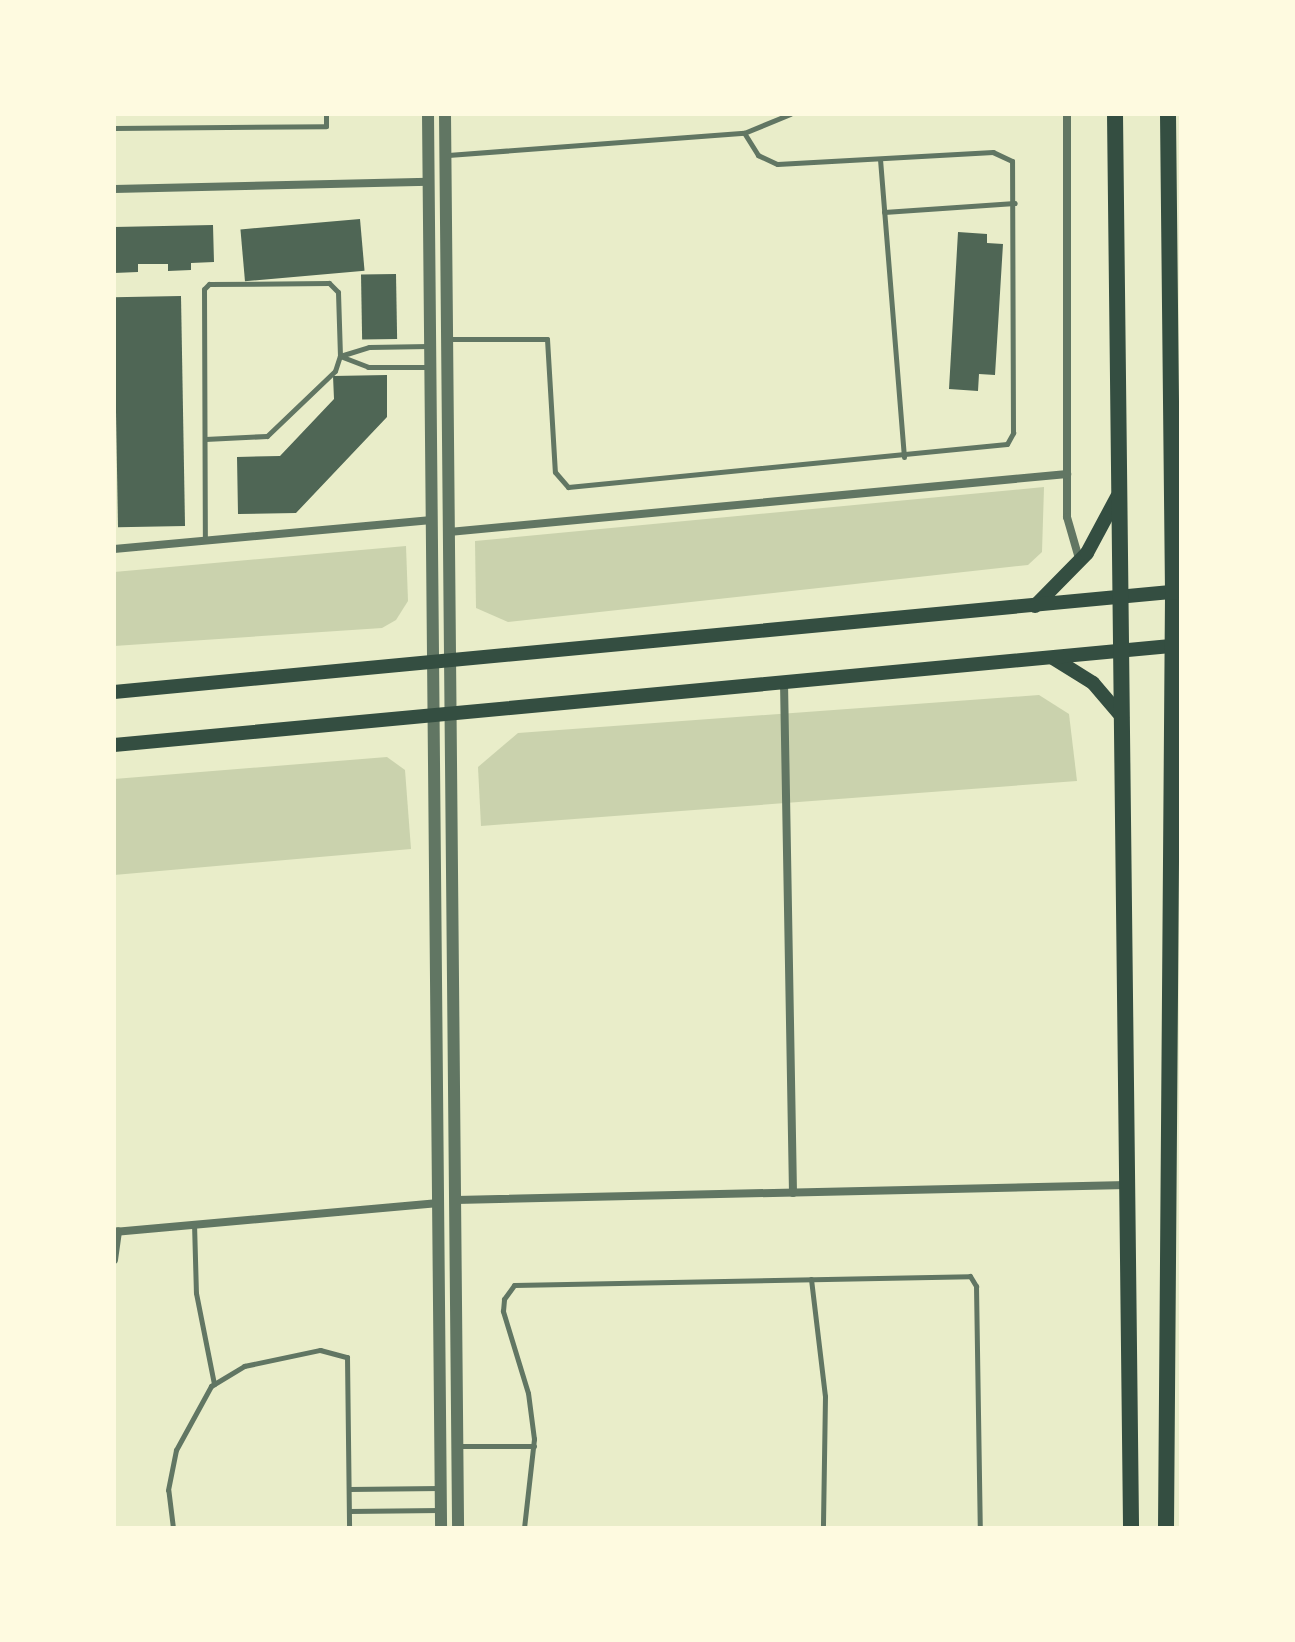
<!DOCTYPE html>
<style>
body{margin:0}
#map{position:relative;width:1295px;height:1642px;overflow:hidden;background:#e9edc9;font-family:Quicksand,sans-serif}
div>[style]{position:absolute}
.green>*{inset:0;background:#cad2ad}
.building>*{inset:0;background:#4f6655;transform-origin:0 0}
.service>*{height:5px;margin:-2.5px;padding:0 2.5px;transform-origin:2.5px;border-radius:2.5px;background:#617663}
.minor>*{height:8px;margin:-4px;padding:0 4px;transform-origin:4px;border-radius:4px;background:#617663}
.tertiary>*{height:12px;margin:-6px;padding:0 6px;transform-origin:6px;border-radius:6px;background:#617663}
.secondary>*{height:14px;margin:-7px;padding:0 7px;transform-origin:7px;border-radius:7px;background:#344e41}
.primary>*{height:16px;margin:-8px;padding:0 8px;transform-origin:8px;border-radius:8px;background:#344e41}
span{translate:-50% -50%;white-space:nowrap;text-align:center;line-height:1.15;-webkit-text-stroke:6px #fefae0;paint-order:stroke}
.frame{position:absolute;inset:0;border:116px solid #fefae0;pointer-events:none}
</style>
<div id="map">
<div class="green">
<i style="clip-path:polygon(1044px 487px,1042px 552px,1028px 565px,508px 622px,476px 608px,475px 541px)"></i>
<i style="clip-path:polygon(406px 546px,408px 601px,396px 620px,382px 628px,114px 646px,114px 572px)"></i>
<i style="clip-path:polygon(1039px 695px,1069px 714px,1077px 781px,481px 826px,478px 767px,518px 733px)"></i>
<i style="clip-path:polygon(387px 757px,405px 770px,411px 849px,114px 875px,114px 779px)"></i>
</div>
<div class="building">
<i style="left:360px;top:219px;width:52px;height:120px;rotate:85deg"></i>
<i style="clip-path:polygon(213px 225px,214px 262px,191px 263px,191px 270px,168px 271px,168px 264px,138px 264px,138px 272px,114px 273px,114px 227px)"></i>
<i style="clip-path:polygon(958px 232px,987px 234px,987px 243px,1003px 244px,995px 375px,979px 374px,978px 391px,949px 389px)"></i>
<i style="left:396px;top:274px;width:65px;height:35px;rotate:89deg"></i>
<i style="left:181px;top:296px;width:230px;height:67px;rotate:89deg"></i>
<i style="clip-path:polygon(387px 375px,387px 417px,296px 513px,238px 514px,237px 457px,280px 456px,334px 399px,333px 376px)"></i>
</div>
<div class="service">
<i style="left:114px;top:128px;width:212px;rotate:-0.5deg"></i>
<i style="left:326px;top:126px;width:12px;rotate:-90deg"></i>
<i style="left:448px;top:155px;width:297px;rotate:-4.3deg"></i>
<i style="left:744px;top:133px;width:50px;rotate:-22.4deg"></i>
<i style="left:880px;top:159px;width:299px;rotate:85.4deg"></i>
<i style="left:884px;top:212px;width:131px;rotate:-3.9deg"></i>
<i style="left:447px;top:339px;width:100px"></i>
<i style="left:547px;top:339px;width:133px;rotate:86.6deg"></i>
<i style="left:555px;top:472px;width:20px;rotate:49deg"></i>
<i style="left:568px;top:487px;width:441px;rotate:-5.6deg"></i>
<i style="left:1007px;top:444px;width:13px;rotate:-61deg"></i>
<i style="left:1013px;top:433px;width:272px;rotate:-90.2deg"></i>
<i style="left:1012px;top:161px;width:21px;rotate:-155deg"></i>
<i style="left:993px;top:152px;width:216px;rotate:176.8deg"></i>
<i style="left:777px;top:164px;width:21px;rotate:-155deg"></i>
<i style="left:758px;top:155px;width:26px;rotate:-122deg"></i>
<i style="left:340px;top:356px;width:30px;rotate:21deg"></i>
<i style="left:368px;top:367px;width:60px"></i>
<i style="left:340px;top:356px;width:30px;rotate:-17deg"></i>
<i style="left:369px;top:347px;width:60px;rotate:-1deg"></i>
<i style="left:205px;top:439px;width:62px;rotate:-2.8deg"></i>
<i style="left:267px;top:436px;width:94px;rotate:-43.7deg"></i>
<i style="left:335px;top:371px;width:16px;rotate:-72deg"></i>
<i style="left:340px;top:356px;width:64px;rotate:-91.8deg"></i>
<i style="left:338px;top:292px;width:13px;rotate:-135deg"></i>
<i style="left:329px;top:283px;width:120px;rotate:179.5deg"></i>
<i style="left:209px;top:284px;width:7px;rotate:135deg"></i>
<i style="left:204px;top:289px;width:251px;rotate:89.8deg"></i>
<i style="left:194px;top:1223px;width:70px;rotate:88.4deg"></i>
<i style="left:196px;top:1293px;width:93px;rotate:78.8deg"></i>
<i style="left:811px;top:1279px;width:118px;rotate:83.2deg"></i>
<i style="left:825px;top:1396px;width:132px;rotate:90.9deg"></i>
<i style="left:459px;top:1446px;width:75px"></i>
<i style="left:349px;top:1489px;width:91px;rotate:-0.6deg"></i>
<i style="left:349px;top:1511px;width:91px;rotate:-0.6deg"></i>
<i style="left:173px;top:1528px;width:38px;rotate:-97deg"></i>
<i style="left:168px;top:1490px;width:41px;rotate:-78.7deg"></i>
<i style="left:176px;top:1450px;width:73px;rotate:-61.3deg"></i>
<i style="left:211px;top:1386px;width:39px;rotate:-31deg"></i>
<i style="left:244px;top:1366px;width:78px;rotate:-11.9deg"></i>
<i style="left:320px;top:1350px;width:28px;rotate:15deg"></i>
<i style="left:347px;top:1357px;width:171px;rotate:89.3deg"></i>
<i style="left:524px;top:1528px;width:90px;rotate:-83.6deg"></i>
<i style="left:534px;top:1439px;width:46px;rotate:-97.4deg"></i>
<i style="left:528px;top:1393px;width:86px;rotate:-107deg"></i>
<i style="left:503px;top:1311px;width:12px;rotate:-85deg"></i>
<i style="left:504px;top:1299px;width:17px;rotate:-54deg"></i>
<i style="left:514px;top:1285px;width:456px;rotate:-1.1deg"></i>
<i style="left:970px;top:1276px;width:12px;rotate:59deg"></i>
<i style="left:976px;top:1286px;width:242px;rotate:89.1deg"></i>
</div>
<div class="minor">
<i style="left:1067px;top:114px;width:403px;rotate:90deg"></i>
<i style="left:1067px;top:517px;width:47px;rotate:73.9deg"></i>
<i style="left:114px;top:189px;width:315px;rotate:-1.3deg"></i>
<i style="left:449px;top:532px;width:621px;rotate:-5.36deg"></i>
<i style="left:114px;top:549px;width:319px;rotate:-5.2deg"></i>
<i style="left:784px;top:682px;width:511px;rotate:88.99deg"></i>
<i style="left:456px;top:1200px;width:671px;rotate:-1.28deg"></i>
<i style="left:114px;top:1232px;width:326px;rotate:-5.1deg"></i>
<i style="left:114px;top:1260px;width:29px;rotate:-82deg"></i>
</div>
<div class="tertiary">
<i style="left:428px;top:114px;width:1414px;rotate:89.47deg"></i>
<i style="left:445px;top:114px;width:1414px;rotate:89.47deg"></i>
</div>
<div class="secondary">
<i style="left:1035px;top:606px;width:74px;rotate:-45.5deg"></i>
<i style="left:1087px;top:553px;width:64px;rotate:-61.8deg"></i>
<i style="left:1053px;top:658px;width:47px;rotate:32deg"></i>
<i style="left:1093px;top:683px;width:45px;rotate:49.5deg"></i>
<i style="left:114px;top:692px;width:1072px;rotate:-5.41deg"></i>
<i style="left:114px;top:745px;width:1072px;rotate:-5.35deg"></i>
</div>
<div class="primary">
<i style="left:1115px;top:114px;width:1414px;rotate:89.35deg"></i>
<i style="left:1166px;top:1528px;width:936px;rotate:-89.57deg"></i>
<i style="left:1173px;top:592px;width:478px;rotate:-90.6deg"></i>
</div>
<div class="frame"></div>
</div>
